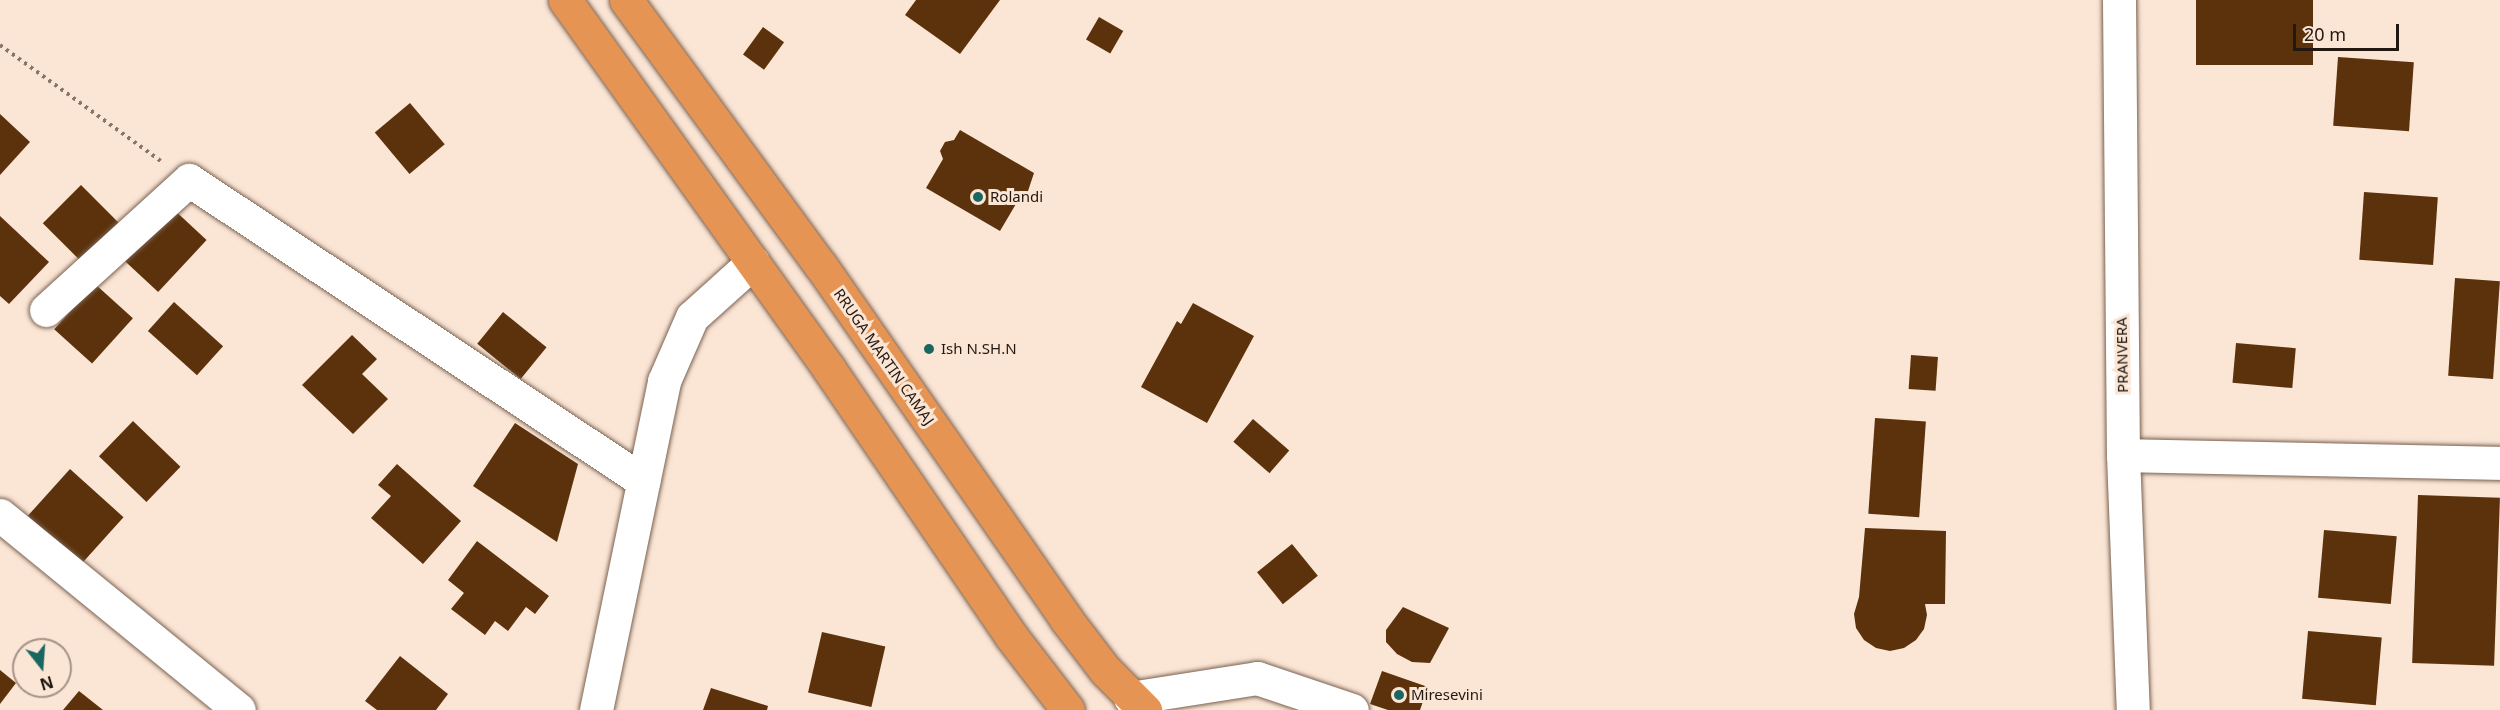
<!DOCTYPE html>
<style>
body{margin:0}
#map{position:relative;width:2500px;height:710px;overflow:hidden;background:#fbe5d5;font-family:"Noto Sans",sans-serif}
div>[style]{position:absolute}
.building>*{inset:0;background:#5c320c;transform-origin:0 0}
.path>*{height:4px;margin-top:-2px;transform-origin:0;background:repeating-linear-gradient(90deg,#85756a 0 3px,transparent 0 7.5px)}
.roads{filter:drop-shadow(0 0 2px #7a6251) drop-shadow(0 0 2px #7a6251)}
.minor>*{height:33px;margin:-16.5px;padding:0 16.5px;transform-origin:16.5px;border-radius:16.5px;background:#fff}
.highway>*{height:33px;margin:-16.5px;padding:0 16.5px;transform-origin:16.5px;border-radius:16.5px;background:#e69454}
.dots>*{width:16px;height:16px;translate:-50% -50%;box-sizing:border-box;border:3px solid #fbe5d5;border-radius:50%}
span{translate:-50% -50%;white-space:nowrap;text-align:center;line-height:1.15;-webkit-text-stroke:6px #fbe5d5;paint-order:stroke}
.poi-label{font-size:15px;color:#221811}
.left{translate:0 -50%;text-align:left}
.street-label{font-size:15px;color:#221811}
.north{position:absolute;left:12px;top:638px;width:60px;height:60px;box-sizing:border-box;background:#fbe5d5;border:2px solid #a49387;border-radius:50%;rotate:163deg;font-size:16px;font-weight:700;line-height:24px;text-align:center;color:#221811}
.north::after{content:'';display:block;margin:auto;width:21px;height:27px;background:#1a6761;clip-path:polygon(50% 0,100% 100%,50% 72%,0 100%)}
.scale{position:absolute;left:2293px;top:24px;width:106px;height:27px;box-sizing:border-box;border:3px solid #221811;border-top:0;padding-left:8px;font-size:18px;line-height:21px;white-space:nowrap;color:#221811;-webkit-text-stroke:4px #fbe5d5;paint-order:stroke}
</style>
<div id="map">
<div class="building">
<i style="clip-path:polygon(916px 0,1000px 0,960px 54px,905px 15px)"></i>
<i style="left:2196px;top:0;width:117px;height:65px"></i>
<i style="left:1099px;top:17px;width:28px;height:26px;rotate:30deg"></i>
<i style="left:763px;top:27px;width:26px;height:34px;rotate:36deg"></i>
<i style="left:2338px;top:57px;width:76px;height:69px;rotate:4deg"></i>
<i style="left:410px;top:103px;width:54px;height:46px;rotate:50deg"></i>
<i style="clip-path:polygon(0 114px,30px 142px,0 175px)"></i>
<i style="clip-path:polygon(960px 130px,1034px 173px,1026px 197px,1020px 197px,1000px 231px,926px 188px,943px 159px,940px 151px,945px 142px,954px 140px)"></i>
<i style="left:81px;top:185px;width:55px;height:54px;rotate:45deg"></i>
<i style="left:2364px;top:192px;width:74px;height:68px;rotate:4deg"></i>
<i style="left:170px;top:206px;width:50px;height:71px;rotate:43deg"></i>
<i style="clip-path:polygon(0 216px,49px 262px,9px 304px,0 296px)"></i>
<i style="left:2455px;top:278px;width:45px;height:98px;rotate:4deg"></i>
<i style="left:95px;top:284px;width:51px;height:61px;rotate:42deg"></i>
<i style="left:174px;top:302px;width:66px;height:39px;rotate:42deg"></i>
<i style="clip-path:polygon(1193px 303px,1254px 336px,1207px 423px,1141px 387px,1177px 321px,1181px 324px)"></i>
<i style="left:503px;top:312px;width:56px;height:41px;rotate:39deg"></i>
<i style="clip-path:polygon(352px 335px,377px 359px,362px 374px,388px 399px,353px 434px,302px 385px)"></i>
<i style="left:2236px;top:343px;width:60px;height:40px;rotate:5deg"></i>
<i style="left:1911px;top:355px;width:27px;height:34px;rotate:4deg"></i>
<i style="left:1875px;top:418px;width:51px;height:96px;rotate:4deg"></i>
<i style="left:1253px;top:419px;width:48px;height:30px;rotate:41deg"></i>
<i style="left:133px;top:421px;width:66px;height:49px;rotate:44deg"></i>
<i style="clip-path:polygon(515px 423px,578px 464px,557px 542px,473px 486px)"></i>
<i style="clip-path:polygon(397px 464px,461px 521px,423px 564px,371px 518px,391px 496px,378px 485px)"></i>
<i style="left:70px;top:469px;width:72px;height:63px;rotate:42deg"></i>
<i style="left:2418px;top:495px;width:82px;height:168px;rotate:2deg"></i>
<i style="clip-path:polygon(1865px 528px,1946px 531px,1945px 604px,1925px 604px,1927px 615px,1924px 629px,1916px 640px,1904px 648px,1890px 651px,1876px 648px,1864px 640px,1856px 628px,1854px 614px,1859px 597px)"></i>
<i style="left:2324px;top:530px;width:73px;height:68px;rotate:5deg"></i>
<i style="clip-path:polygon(477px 541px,549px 596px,535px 614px,526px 607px,508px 631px,495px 621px,485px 635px,451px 609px,464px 593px,448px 580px)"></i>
<i style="left:1292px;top:544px;width:41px;height:45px;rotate:51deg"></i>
<i style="clip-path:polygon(1403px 607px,1449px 628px,1430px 663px,1412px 662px,1397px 654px,1386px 642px,1386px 630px)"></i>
<i style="left:2308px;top:631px;width:74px;height:68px;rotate:5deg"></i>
<i style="left:822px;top:632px;width:65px;height:62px;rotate:13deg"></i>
<i style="clip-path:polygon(400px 656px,448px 694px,436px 710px,377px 710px,365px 701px)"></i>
<i style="clip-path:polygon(0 670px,16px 683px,0 704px)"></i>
<i style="clip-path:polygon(1382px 671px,1428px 687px,1420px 710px,1388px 710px,1370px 704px)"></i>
<i style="clip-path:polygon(711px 688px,768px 706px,767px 710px,703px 710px)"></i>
<i style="clip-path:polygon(79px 691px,103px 710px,63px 710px)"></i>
</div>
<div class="path">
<i style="left:0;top:45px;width:198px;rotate:35.8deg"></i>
</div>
<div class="roads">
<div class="minor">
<i style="left:2119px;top:0;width:455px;rotate:89.5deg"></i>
<i style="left:2123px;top:455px;width:255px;rotate:87.8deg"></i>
<i style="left:46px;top:310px;width:193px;rotate:-42.3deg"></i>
<i style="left:189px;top:180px;width:545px;rotate:33.54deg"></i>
<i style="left:2123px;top:455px;width:377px;rotate:1.2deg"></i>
<i style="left:0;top:515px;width:308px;rotate:39.2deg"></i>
<i style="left:1130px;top:698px;width:129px;rotate:-8.9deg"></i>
<i style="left:1257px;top:678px;width:100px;rotate:18.6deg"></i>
<i style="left:596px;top:710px;width:336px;rotate:-78.3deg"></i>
<i style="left:664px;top:381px;width:70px;rotate:-66.4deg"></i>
<i style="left:692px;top:317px;width:82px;rotate:-42deg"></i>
</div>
<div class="highway">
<i style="left:565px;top:0;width:454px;rotate:54.4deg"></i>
<i style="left:829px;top:369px;width:323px;rotate:55.7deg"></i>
<i style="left:1011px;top:636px;width:93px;rotate:52.4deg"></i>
<i style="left:626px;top:0;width:330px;rotate:53.8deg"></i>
<i style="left:821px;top:266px;width:430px;rotate:55.2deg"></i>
<i style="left:1066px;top:619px;width:64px;rotate:52.6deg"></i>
<i style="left:1105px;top:670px;width:57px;rotate:45deg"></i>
</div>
</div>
<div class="dots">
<i style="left:978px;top:197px;background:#1a6761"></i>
<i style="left:929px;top:349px;background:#1a6761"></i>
<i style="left:1399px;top:695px;background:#1a6761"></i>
</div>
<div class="poi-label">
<span class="left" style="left:990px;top:197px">Rolandi</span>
<span class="left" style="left:941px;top:349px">Ish N.SH.N</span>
<span class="left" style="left:1411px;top:695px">Miresevini</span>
</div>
<div class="street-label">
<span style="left:2122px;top:355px;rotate:-91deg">PRANVERA</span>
<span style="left:884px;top:357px;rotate:55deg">RRUGA MARTIN CAMAJ</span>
</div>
<div class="north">N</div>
<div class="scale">20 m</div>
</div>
